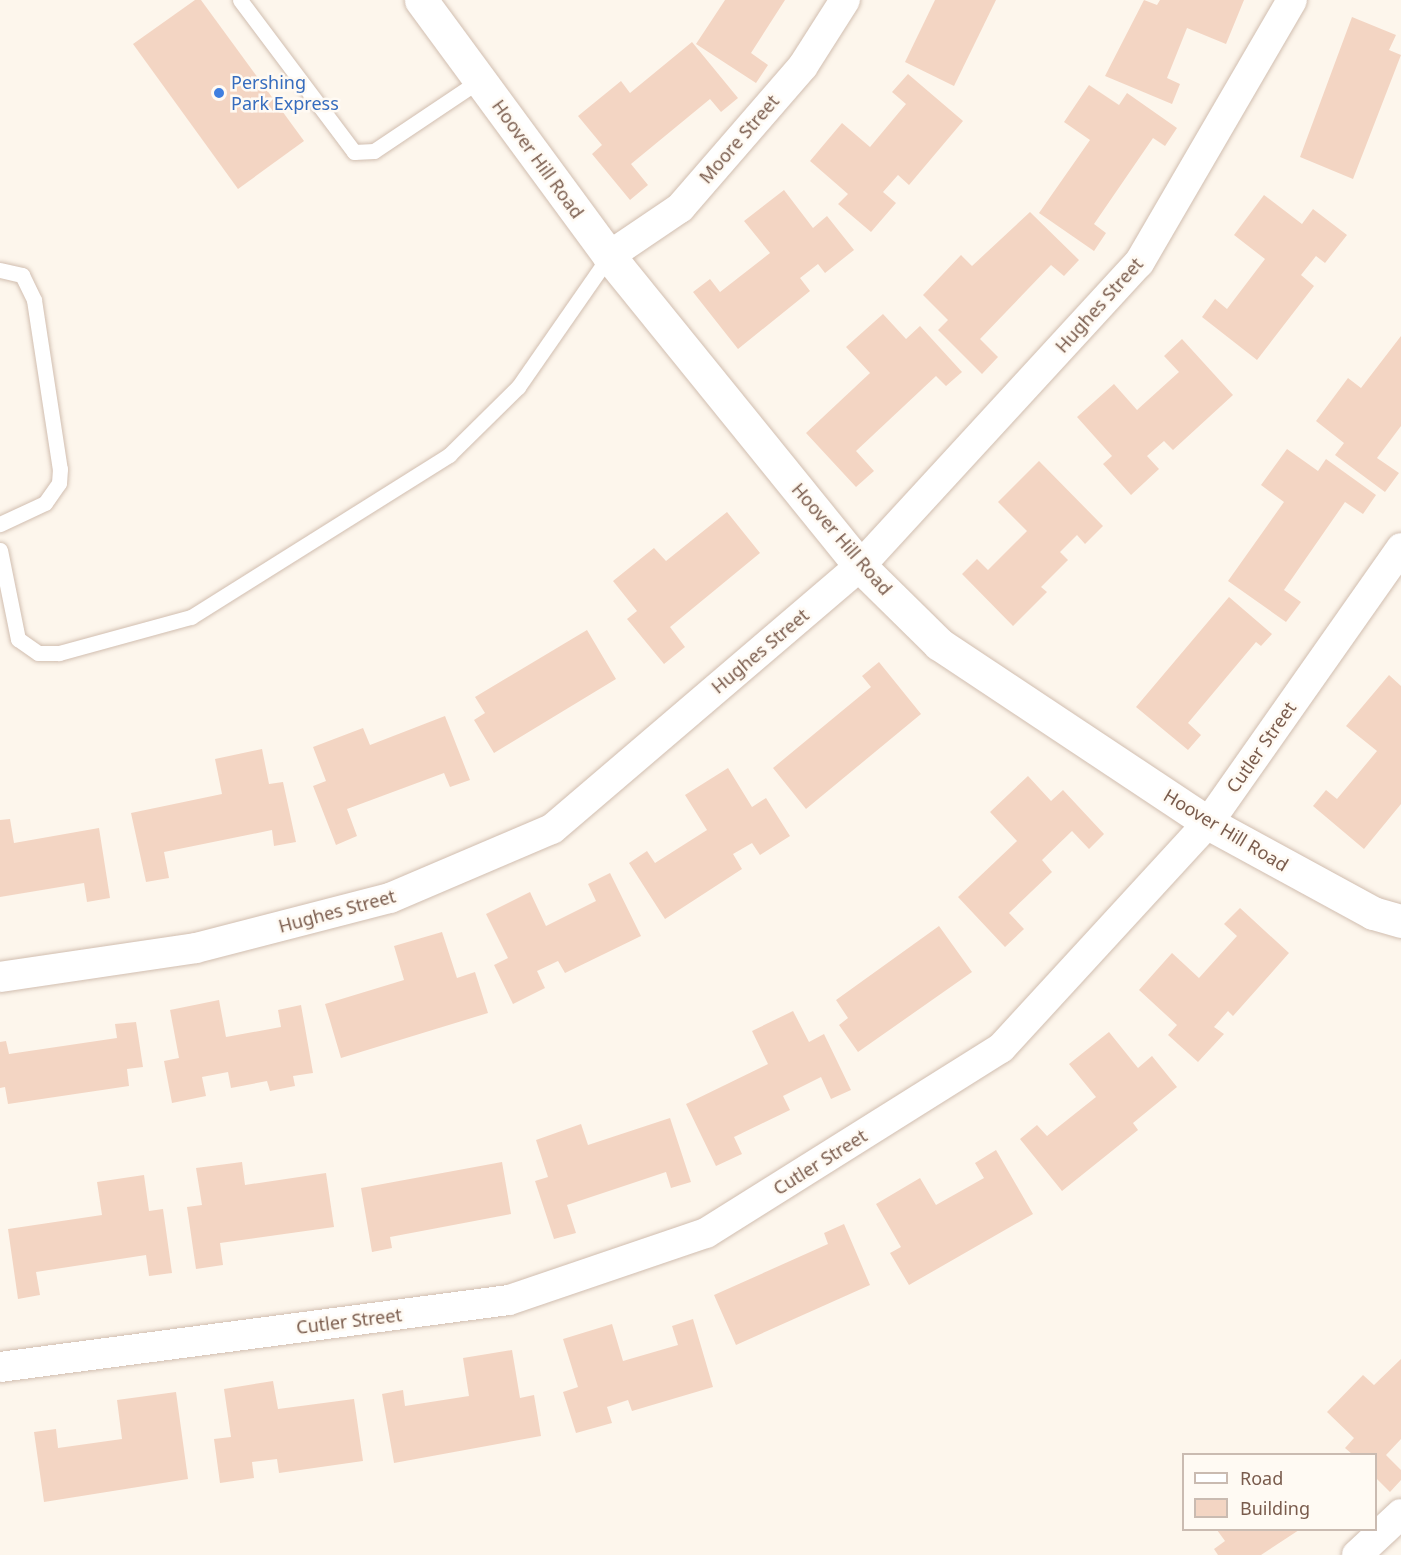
<!DOCTYPE html>
<style>
body{margin:0}
#map{position:relative;width:1401px;height:1555px;overflow:hidden;background:#fdf6ec;font-family:"Noto Sans",sans-serif}
div>[style]{position:absolute}
.building>*{inset:0;background:#f3d5c3}
.roads{filter:drop-shadow(0 0 2px #d1beb0) drop-shadow(0 0 2px #d1beb0)}
.service>*{height:15px;margin:-7.5px;padding:0 7.5px;transform-origin:7.5px;border-radius:7.5px;background:#fff}
.minor>*{height:30px;margin:-15px;padding:0 15px;transform-origin:15px;border-radius:15px;background:#fff}
.tertiary>*{height:33px;margin:-16.5px;padding:0 16.5px;transform-origin:16.5px;border-radius:16.5px;background:#fff}
.dots>*{width:16px;height:16px;translate:-50% -50%;box-sizing:border-box;border:3px solid #fffaf3;border-radius:50%}
span{translate:-50% -50%;white-space:nowrap;text-align:center;line-height:1.15;-webkit-text-stroke:5px #fffaf3;paint-order:stroke}
.shop-label{font-size:18px;color:#366cbe}
.left{translate:0 -50%;text-align:left}
.street-label{font-size:18px;color:#7a5c4d}
.legend{position:absolute;left:1182px;top:1453px;width:195px;height:78px;box-sizing:border-box;background:#fffaf3;border:2px solid #cabbb1;margin:0;padding:8px 10px;list-style:none;font-size:18px;color:#7a5c4d}
.legend li{display:flex;align-items:center;gap:12px;height:30px}
.legend b{width:30px;border:2px solid #cabbb1}
</style>
<div id="map">
<div class="building">
<i style="clip-path:polygon(195px 0,201px 0,304px 141px,238px 189px,133px 44px)"></i>
<i style="clip-path:polygon(725px 0,785px 0,751px 53px,768px 65px,756px 83px,696px 44px)"></i>
<i style="clip-path:polygon(935px 0,996px 0,954px 86px,905px 62px)"></i>
<i style="clip-path:polygon(1144px 0,1157px 5px,1160px 0,1244px 0,1226px 44px,1187px 28px,1167px 78px,1180px 84px,1172px 104px,1105px 76px)"></i>
<i style="clip-path:polygon(1352px 17px,1396px 35px,1389px 50px,1401px 55px,1353px 179px,1300px 157px)"></i>
<i style="clip-path:polygon(692px 42px,738px 98px,721px 112px,710px 99px,631px 164px,648px 185px,630px 200px,592px 154px,602px 145px,578px 116px,621px 81px,630px 93px)"></i>
<i style="clip-path:polygon(908px 74px,963px 121px,909px 185px,898px 175px,883px 192px,896px 203px,871px 232px,838px 204px,848px 194px,810px 161px,842px 123px,870px 147px,906px 104px,892px 92px)"></i>
<i style="clip-path:polygon(1089px 85px,1119px 105px,1127px 93px,1177px 128px,1165px 146px,1153px 138px,1094px 224px,1106px 233px,1094px 251px,1039px 213px,1090px 140px,1064px 122px)"></i>
<i style="clip-path:polygon(784px 190px,813px 228px,827px 216px,854px 250px,825px 273px,818px 264px,800px 278px,810px 291px,738px 349px,693px 292px,710px 279px,720px 292px,770px 253px,744px 221px)"></i>
<i style="clip-path:polygon(1264px 195px,1302px 224px,1313px 209px,1347px 235px,1325px 263px,1316px 256px,1301px 275px,1314px 286px,1257px 360px,1202px 317px,1215px 299px,1227px 309px,1265px 259px,1234px 235px)"></i>
<i style="clip-path:polygon(1030px 212px,1079px 260px,1064px 276px,1051px 265px,980px 339px,998px 357px,982px 374px,938px 330px,948px 320px,923px 295px,961px 255px,972px 266px)"></i>
<i style="clip-path:polygon(883px 314px,906px 339px,920px 326px,962px 372px,946px 386px,936px 376px,856px 451px,874px 471px,856px 487px,806px 433px,870px 373px,846px 347px)"></i>
<i style="clip-path:polygon(1401px 336px,1401px 426px,1377px 458px,1399px 473px,1385px 492px,1335px 455px,1344px 443px,1316px 421px,1348px 378px,1361px 388px)"></i>
<i style="clip-path:polygon(1182px 339px,1233px 395px,1173px 450px,1164px 441px,1147px 456px,1159px 469px,1131px 495px,1103px 464px,1112px 456px,1077px 417px,1114px 384px,1137px 410px,1179px 372px,1164px 356px)"></i>
<i style="clip-path:polygon(1287px 449px,1318px 471px,1326px 459px,1376px 495px,1363px 514px,1345px 502px,1284px 590px,1301px 602px,1286px 622px,1228px 581px,1284px 502px,1261px 485px)"></i>
<i style="clip-path:polygon(1039px 461px,1103px 526px,1085px 544px,1077px 535px,1060px 552px,1068px 560px,1041px 587px,1047px 592px,1013px 626px,962px 574px,977px 559px,988px 570px,1027px 531px,998px 502px)"></i>
<i style="clip-path:polygon(727px 512px,760px 553px,670px 627px,685px 647px,664px 664px,627px 619px,637px 611px,613px 581px,654px 548px,666px 561px)"></i>
<i style="clip-path:polygon(1229px 597px,1272px 634px,1261px 646px,1256px 642px,1188px 723px,1201px 735px,1188px 750px,1136px 707px)"></i>
<i style="clip-path:polygon(587px 630px,616px 679px,494px 753px,474px 720px,485px 713px,475px 697px)"></i>
<i style="clip-path:polygon(879px 662px,921px 714px,806px 809px,773px 768px,871px 687px,862px 676px)"></i>
<i style="clip-path:polygon(1389px 675px,1401px 686px,1401px 804px,1364px 849px,1313px 806px,1326px 790px,1337px 799px,1377px 751px,1346px 726px)"></i>
<i style="clip-path:polygon(445px 716px,470px 780px,450px 787px,444px 773px,347px 809px,357px 836px,336px 845px,313px 786px,326px 781px,313px 747px,363px 728px,370px 745px)"></i>
<i style="clip-path:polygon(262px 749px,269px 784px,283px 782px,296px 842px,274px 846px,272px 830px,164px 852px,169px 878px,146px 882px,131px 813px,222px 794px,215px 759px)"></i>
<i style="clip-path:polygon(728px 768px,752px 807px,766px 798px,790px 836px,760px 855px,752px 843px,733px 854px,742px 869px,665px 919px,629px 863px,647px 851px,655px 863px,707px 830px,685px 795px)"></i>
<i style="clip-path:polygon(1028px 776px,1051px 801px,1063px 790px,1104px 834px,1089px 849px,1072px 831px,1042px 860px,1052px 872px,1009px 913px,1024px 929px,1005px 947px,958px 897px,1017px 841px,990px 812px)"></i>
<i style="clip-path:polygon(10px 819px,14px 843px,99px 828px,110px 898px,87px 902px,84px 883px,0 897px,0 820px)"></i>
<i style="clip-path:polygon(610px 873px,641px 936px,565px 973px,558px 961px,537px 971px,545px 988px,513px 1004px,494px 965px,508px 958px,486px 914px,530px 892px,546px 926px,596px 901px,588px 884px)"></i>
<i style="clip-path:polygon(1240px 908px,1289px 953px,1233px 1016px,1228px 1011px,1214px 1027px,1224px 1034px,1198px 1062px,1168px 1035px,1177px 1025px,1139px 990px,1172px 953px,1199px 978px,1237px 936px,1224px 924px)"></i>
<i style="clip-path:polygon(939px 926px,972px 972px,858px 1052px,839px 1025px,848px 1018px,836px 1000px)"></i>
<i style="clip-path:polygon(442px 932px,457px 978px,475px 972px,488px 1013px,341px 1058px,325px 1004px,404px 980px,394px 946px)"></i>
<i style="clip-path:polygon(219px 1000px,226px 1037px,281px 1027px,278px 1010px,301px 1005px,313px 1073px,293px 1076px,295px 1086px,270px 1091px,267px 1081px,231px 1088px,228px 1072px,202px 1077px,206px 1096px,172px 1103px,164px 1061px,179px 1058px,170px 1010px)"></i>
<i style="clip-path:polygon(793px 1011px,809px 1042px,824px 1034px,851px 1090px,831px 1099px,821px 1077px,783px 1096px,790px 1110px,734px 1137px,742px 1154px,716px 1166px,686px 1104px,768px 1064px,752px 1031px)"></i>
<i style="clip-path:polygon(136px 1022px,143px 1067px,127px 1069px,129px 1086px,8px 1104px,5px 1087px,0 1088px,0 1042px,6px 1041px,9px 1054px,117px 1038px,115px 1024px)"></i>
<i style="clip-path:polygon(1109px 1032px,1138px 1068px,1152px 1056px,1177px 1087px,1133px 1123px,1138px 1130px,1062px 1191px,1020px 1139px,1037px 1125px,1047px 1136px,1096px 1097px,1069px 1064px)"></i>
<i style="clip-path:polygon(670px 1118px,691px 1182px,671px 1188px,666px 1172px,567px 1205px,576px 1233px,554px 1239px,535px 1181px,548px 1177px,536px 1140px,581px 1124px,588px 1145px)"></i>
<i style="clip-path:polygon(996px 1150px,1033px 1214px,909px 1285px,890px 1253px,901px 1247px,876px 1204px,920px 1178px,936px 1205px,984px 1178px,975px 1163px)"></i>
<i style="clip-path:polygon(242px 1162px,245px 1185px,326px 1173px,334px 1227px,220px 1243px,223px 1265px,196px 1269px,187px 1207px,202px 1205px,196px 1168px)"></i>
<i style="clip-path:polygon(502px 1162px,511px 1214px,390px 1237px,392px 1248px,372px 1252px,361px 1188px)"></i>
<i style="clip-path:polygon(144px 1175px,149px 1211px,163px 1209px,172px 1273px,149px 1276px,146px 1255px,36px 1272px,40px 1295px,18px 1299px,8px 1229px,102px 1215px,97px 1182px)"></i>
<i style="clip-path:polygon(844px 1224px,870px 1285px,736px 1345px,714px 1295px,828px 1244px,824px 1233px)"></i>
<i style="clip-path:polygon(693px 1319px,713px 1387px,632px 1411px,628px 1400px,607px 1407px,612px 1423px,576px 1433px,563px 1392px,578px 1387px,563px 1339px,612px 1324px,623px 1361px,678px 1345px,672px 1326px)"></i>
<i style="clip-path:polygon(512px 1350px,520px 1398px,534px 1395px,541px 1436px,394px 1463px,382px 1394px,403px 1390px,405px 1406px,469px 1396px,463px 1358px)"></i>
<i style="clip-path:polygon(1401px 1359px,1401px 1439px,1386px 1455px,1401px 1470px,1401px 1480px,1390px 1492px,1376px 1478px,1376px 1454px,1352px 1454px,1345px 1448px,1354px 1438px,1327px 1412px,1363px 1375px,1374px 1385px)"></i>
<i style="clip-path:polygon(273px 1381px,278px 1409px,354px 1399px,363px 1461px,279px 1473px,277px 1459px,252px 1462px,254px 1478px,220px 1483px,214px 1439px,231px 1437px,224px 1389px)"></i>
<i style="clip-path:polygon(176px 1392px,188px 1479px,44px 1502px,34px 1432px,56px 1429px,58px 1448px,122px 1439px,117px 1400px)"></i>
<i style="clip-path:polygon(1217px 1530px,1299px 1530px,1261px 1555px,1218px 1555px,1214px 1549px,1225px 1541px)"></i>
</div>
<div class="roads">
<div class="service">
<i style="left:240px;top:0;width:190px;rotate:53.1deg"></i>
<i style="left:354px;top:152px;width:20px;rotate:-3deg"></i>
<i style="left:374px;top:151px;width:128px;rotate:-33.8deg"></i>
<i style="left:0;top:270px;width:23px;rotate:13deg"></i>
<i style="left:22px;top:275px;width:28px;rotate:64deg"></i>
<i style="left:34px;top:300px;width:171px;rotate:81.3deg"></i>
<i style="left:60px;top:469px;width:14px;rotate:94deg"></i>
<i style="left:59px;top:483px;width:24px;rotate:125deg"></i>
<i style="left:45px;top:503px;width:50px;rotate:155deg"></i>
<i style="left:0;top:550px;width:91px;rotate:78.6deg"></i>
<i style="left:18px;top:639px;width:24px;rotate:35deg"></i>
<i style="left:38px;top:653px;width:21px"></i>
<i style="left:59px;top:653px;width:137px;rotate:-15.3deg"></i>
<i style="left:191px;top:617px;width:305px;rotate:-32.1deg"></i>
<i style="left:449px;top:455px;width:97px;rotate:-44.6deg"></i>
<i style="left:518px;top:387px;width:160px;rotate:-55.2deg"></i>
</div>
<div class="minor">
<i style="left:609px;top:256px;width:86px;rotate:-34.1deg"></i>
<i style="left:680px;top:208px;width:188px;rotate:-49.1deg"></i>
<i style="left:803px;top:66px;width:78px;rotate:-57.5deg"></i>
<i style="left:0;top:977px;width:198px;rotate:-8.4deg"></i>
<i style="left:196px;top:948px;width:200px;rotate:-14.5deg"></i>
<i style="left:390px;top:898px;width:176px;rotate:-23.1deg"></i>
<i style="left:552px;top:829px;width:405px;rotate:-40.5deg"></i>
<i style="left:860px;top:566px;width:412px;rotate:-47.4deg"></i>
<i style="left:1139px;top:263px;width:304px;rotate:-59.8deg"></i>
<i style="left:0;top:1367px;width:513px;rotate:-7.5deg"></i>
<i style="left:509px;top:1300px;width:208px;rotate:-18.8deg"></i>
<i style="left:706px;top:1233px;width:348px;rotate:-32.1deg"></i>
<i style="left:1001px;top:1048px;width:306px;rotate:-47.4deg"></i>
<i style="left:1208px;top:823px;width:336px;rotate:-54.9deg"></i>
<i style="left:1357px;top:1555px;width:60px;rotate:-43deg"></i>
</div>
<div class="tertiary">
<i style="left:421px;top:0;width:318px;rotate:53.7deg"></i>
<i style="left:609px;top:256px;width:399px;rotate:51deg"></i>
<i style="left:860px;top:566px;width:111px;rotate:44.6deg"></i>
<i style="left:939px;top:644px;width:323px;rotate:33.6deg"></i>
<i style="left:1208px;top:823px;width:188px;rotate:28.6deg"></i>
<i style="left:1373px;top:913px;width:29px;rotate:16deg"></i>
</div>
</div>
<div class="dots">
<i style="left:219px;top:93px;background:#3f7fe0"></i>
</div>
<div class="shop-label">
<span class="left" style="left:231px;top:93px">Pershing<br>Park Express</span>
</div>
<div class="street-label">
<span style="left:739px;top:139px;rotate:-49deg">Moore Street</span>
<span style="left:538px;top:159px;rotate:54deg">Hoover Hill Road</span>
<span style="left:1099px;top:305px;rotate:-48deg">Hughes Street</span>
<span style="left:842px;top:539px;rotate:49deg">Hoover Hill Road</span>
<span style="left:760px;top:651px;rotate:-40deg">Hughes Street</span>
<span style="left:1261px;top:747px;rotate:-55deg">Cutler Street</span>
<span style="left:1226px;top:830px;rotate:31deg">Hoover Hill Road</span>
<span style="left:337px;top:911px;rotate:-15deg">Hughes Street</span>
<span style="left:820px;top:1162px;rotate:-32deg">Cutler Street</span>
<span style="left:349px;top:1321px;rotate:-7deg">Cutler Street</span>
</div>
<ul class="legend">
<li><b style="height:8px;background:#fff"></b>Road</li>
<li><b style="height:16px;background:#f3d5c3"></b>Building</li>
</ul>
</div>
